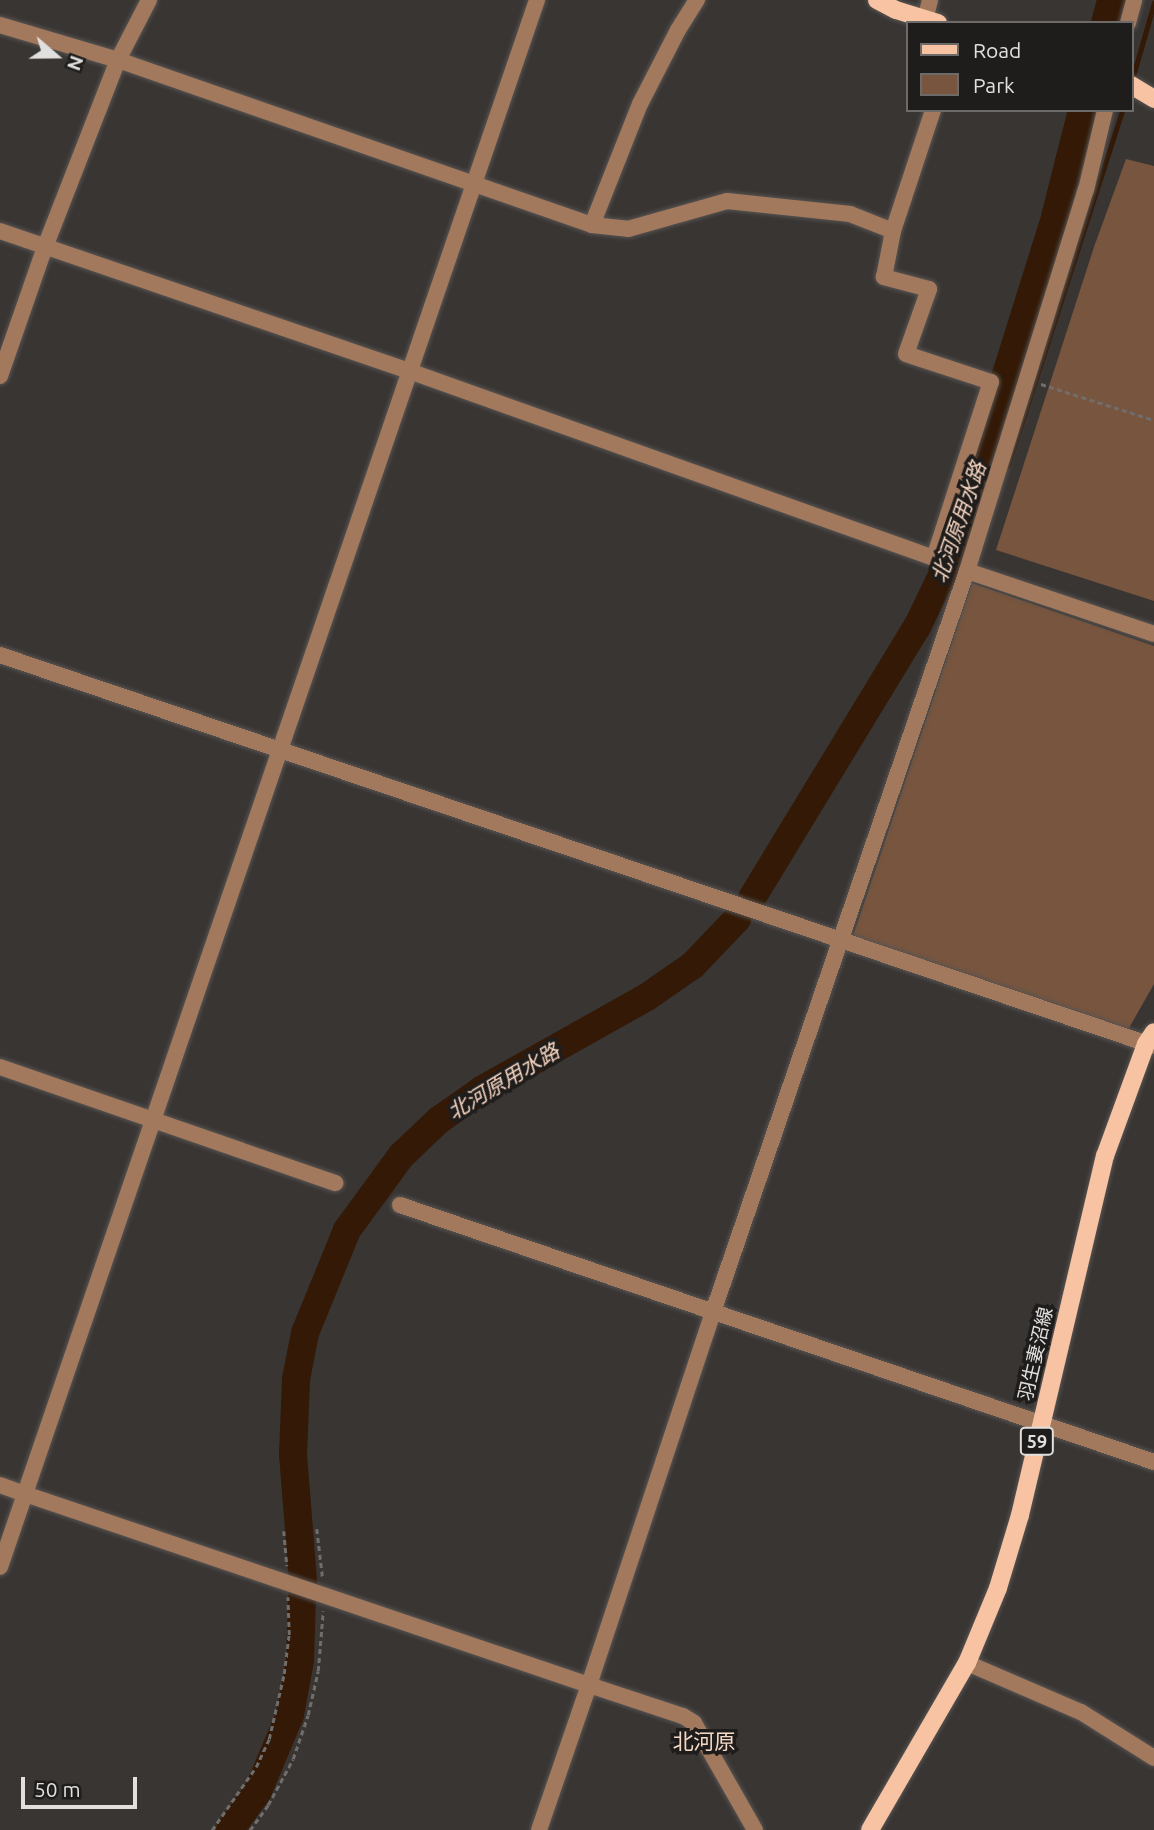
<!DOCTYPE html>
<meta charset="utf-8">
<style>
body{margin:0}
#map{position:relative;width:1154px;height:1830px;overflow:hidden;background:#393533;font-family:Ubuntu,"Noto Sans JP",sans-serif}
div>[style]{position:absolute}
.green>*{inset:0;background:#78553e}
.stream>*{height:4.5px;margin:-2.25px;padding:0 2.25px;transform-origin:2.25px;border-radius:2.25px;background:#331906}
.river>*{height:28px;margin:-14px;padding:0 14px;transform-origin:14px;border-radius:14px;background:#331906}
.path>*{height:2.5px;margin-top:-1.25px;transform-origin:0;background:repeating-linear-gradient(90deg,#706d6b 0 5px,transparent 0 8.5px)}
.roads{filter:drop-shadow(0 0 2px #575452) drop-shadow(0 0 2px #575452)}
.minor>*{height:16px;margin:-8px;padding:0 8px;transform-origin:8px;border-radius:8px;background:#a3795d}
.major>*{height:18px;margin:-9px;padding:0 9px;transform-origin:9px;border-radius:9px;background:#f7c3a2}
span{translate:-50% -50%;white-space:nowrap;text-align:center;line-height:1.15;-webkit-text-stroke:7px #1f1d1c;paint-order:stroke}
.shield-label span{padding:2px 5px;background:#1f1d1c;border:2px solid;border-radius:5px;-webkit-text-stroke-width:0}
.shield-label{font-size:18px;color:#e2e0df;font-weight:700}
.street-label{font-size:19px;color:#e2e0df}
.water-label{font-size:21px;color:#f6d5c0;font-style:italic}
.neighbourhood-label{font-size:21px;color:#f5d9c7}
.legend{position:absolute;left:906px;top:21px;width:228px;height:91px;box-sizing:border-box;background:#1f1d1c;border:2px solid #6d6b6a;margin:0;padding:9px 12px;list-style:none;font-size:21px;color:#e2e0df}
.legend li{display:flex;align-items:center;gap:14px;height:35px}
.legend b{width:35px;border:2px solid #6d6b6a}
.north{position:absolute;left:21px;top:21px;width:70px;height:70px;-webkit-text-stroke:5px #1f1d1c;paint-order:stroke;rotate:110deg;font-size:19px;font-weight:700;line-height:28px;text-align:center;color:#e2e0df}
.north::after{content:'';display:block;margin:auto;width:24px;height:32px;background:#e2e0df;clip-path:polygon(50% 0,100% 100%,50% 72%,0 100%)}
.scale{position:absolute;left:21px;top:1777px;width:116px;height:32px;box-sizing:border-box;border:4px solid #e2e0df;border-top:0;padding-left:9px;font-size:21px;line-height:24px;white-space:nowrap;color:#e2e0df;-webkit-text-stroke:5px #1f1d1c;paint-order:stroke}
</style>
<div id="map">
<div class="green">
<i style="clip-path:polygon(1126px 159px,1154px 166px,1154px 601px,996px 550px,1094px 247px)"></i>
<i style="clip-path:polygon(972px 583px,1154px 646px,1154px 984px,1129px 1028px,1120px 1029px,852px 939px)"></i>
</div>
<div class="stream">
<i style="left:1132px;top:80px;width:80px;rotate:-74.1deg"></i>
<i style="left:1008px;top:466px;width:374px;rotate:-72.2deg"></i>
</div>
<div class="river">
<i style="left:1105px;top:23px;width:24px;rotate:-75deg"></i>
<i style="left:752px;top:898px;width:317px;rotate:-58.7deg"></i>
<i style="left:917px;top:627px;width:64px;rotate:-64.2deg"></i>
<i style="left:945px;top:569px;width:369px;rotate:-72.6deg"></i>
<i style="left:1055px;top:217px;width:110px;rotate:-75.8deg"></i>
<i style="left:303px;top:1581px;width:126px;rotate:-94.5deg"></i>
<i style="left:293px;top:1455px;width:76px;rotate:-87.7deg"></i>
<i style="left:296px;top:1379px;width:47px;rotate:-78.9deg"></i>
<i style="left:305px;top:1333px;width:111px;rotate:-67.8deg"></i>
<i style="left:347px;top:1230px;width:92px;rotate:-53.9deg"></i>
<i style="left:401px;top:1156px;width:52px;rotate:-43.5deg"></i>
<i style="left:439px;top:1120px;width:54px;rotate:-35.2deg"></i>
<i style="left:483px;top:1089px;width:188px;rotate:-29.3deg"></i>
<i style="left:647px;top:997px;width:56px;rotate:-34.8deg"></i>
<i style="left:693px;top:965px;width:64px;rotate:-46.3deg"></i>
<i style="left:230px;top:1830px;width:48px;rotate:-54.3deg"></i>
<i style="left:258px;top:1791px;width:82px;rotate:-67.2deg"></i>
<i style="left:290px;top:1715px;width:56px;rotate:-79.7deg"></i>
<i style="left:300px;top:1660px;width:62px;rotate:-88.2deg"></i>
</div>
<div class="path">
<i style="left:1041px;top:384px;width:119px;rotate:17.7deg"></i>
<i style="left:317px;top:1529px;width:51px;rotate:83.3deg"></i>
<i style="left:284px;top:1531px;width:35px;rotate:85deg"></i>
<i style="left:212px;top:1830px;width:77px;rotate:-55.1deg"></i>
<i style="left:256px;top:1767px;width:31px;rotate:-65deg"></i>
<i style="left:269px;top:1739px;width:67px;rotate:-77deg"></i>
<i style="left:284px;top:1674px;width:39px;rotate:-83deg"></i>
<i style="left:289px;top:1635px;width:38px;rotate:-92deg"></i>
<i style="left:250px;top:1830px;width:31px;rotate:-54deg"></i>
<i style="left:268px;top:1805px;width:52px;rotate:-61.5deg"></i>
<i style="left:293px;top:1759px;width:46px;rotate:-71.2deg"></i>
<i style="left:308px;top:1715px;width:45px;rotate:-77.2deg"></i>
<i style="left:318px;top:1671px;width:60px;rotate:-85.2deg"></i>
</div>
<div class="roads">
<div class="minor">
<i style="left:537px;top:0;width:1579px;rotate:108.92deg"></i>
<i style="left:25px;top:1494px;width:595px;rotate:18.71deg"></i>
<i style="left:589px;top:1685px;width:393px;rotate:-71.6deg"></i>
<i style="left:713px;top:1312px;width:783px;rotate:-71.08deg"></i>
<i style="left:967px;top:571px;width:399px;rotate:-72.7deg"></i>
<i style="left:1086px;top:190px;width:82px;rotate:-76.6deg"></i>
<i style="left:925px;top:20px;width:21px;rotate:-76deg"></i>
<i style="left:1128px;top:23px;width:24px;rotate:-75deg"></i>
<i style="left:0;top:25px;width:123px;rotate:16.5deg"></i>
<i style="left:118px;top:60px;width:502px;rotate:19.19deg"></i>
<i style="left:592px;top:225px;width:36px;rotate:6deg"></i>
<i style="left:628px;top:229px;width:103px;rotate:-15.8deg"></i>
<i style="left:727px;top:201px;width:124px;rotate:6deg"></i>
<i style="left:850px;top:214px;width:46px;rotate:21.6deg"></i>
<i style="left:893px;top:231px;width:127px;rotate:-71.7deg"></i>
<i style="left:592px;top:225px;width:130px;rotate:-68.4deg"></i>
<i style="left:640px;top:104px;width:83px;rotate:-62.8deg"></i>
<i style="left:678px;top:30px;width:36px;rotate:-58deg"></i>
<i style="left:0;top:231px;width:432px;rotate:18.9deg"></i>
<i style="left:409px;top:371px;width:557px;rotate:19.61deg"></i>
<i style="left:934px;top:558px;width:185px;rotate:-72.1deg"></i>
<i style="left:991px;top:382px;width:89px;rotate:-161.8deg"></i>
<i style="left:906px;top:354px;width:69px;rotate:-70.5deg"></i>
<i style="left:929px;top:289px;width:47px;rotate:-165.1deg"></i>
<i style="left:884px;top:277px;width:47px;rotate:-78.9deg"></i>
<i style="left:0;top:376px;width:137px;rotate:-70.8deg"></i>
<i style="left:45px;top:247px;width:201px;rotate:-68.7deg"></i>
<i style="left:118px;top:60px;width:68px;rotate:-62.7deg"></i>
<i style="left:967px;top:571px;width:197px;rotate:18.6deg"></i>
<i style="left:0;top:655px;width:1218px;rotate:18.72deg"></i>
<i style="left:0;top:1067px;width:355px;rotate:19.1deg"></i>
<i style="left:400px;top:1205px;width:797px;rotate:18.82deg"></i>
<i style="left:0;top:1485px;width:27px;rotate:20deg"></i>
<i style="left:25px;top:1494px;width:77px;rotate:108.9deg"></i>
<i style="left:967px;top:1663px;width:124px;rotate:23.3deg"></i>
<i style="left:1081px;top:1712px;width:86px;rotate:32.2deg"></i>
<i style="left:539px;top:1830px;width:153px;rotate:-71deg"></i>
<i style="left:589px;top:1685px;width:99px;rotate:18.3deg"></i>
<i style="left:683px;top:1716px;width:13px;rotate:32deg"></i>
<i style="left:694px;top:1723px;width:123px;rotate:60.3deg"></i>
</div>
<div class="major">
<i style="left:877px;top:0;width:21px;rotate:28deg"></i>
<i style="left:896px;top:10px;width:44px;rotate:17.2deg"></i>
<i style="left:1131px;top:85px;width:27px;rotate:31deg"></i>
<i style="left:870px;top:1830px;width:193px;rotate:-59.9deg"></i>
<i style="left:967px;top:1663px;width:81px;rotate:-67.5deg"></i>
<i style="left:998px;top:1588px;width:76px;rotate:-73.2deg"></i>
<i style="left:1020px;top:1515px;width:369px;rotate:-76.7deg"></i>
<i style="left:1105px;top:1156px;width:119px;rotate:-69.9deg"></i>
<i style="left:1146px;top:1044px;width:14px;rotate:-56deg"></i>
</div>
</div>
<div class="shield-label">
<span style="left:1037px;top:1441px">59</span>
</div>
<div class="street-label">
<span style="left:1036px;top:1354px;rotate:-77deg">羽生妻沼線</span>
</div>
<div class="water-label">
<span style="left:958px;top:522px;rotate:-71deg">北河原用水路</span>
<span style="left:503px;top:1081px;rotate:-31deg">北河原用水路</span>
</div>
<div class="neighbourhood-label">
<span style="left:704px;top:1741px">北河原</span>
</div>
<ul class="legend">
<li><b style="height:9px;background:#f7c3a2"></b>Road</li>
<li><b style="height:19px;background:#78553e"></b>Park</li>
</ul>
<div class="north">N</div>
<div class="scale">50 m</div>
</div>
